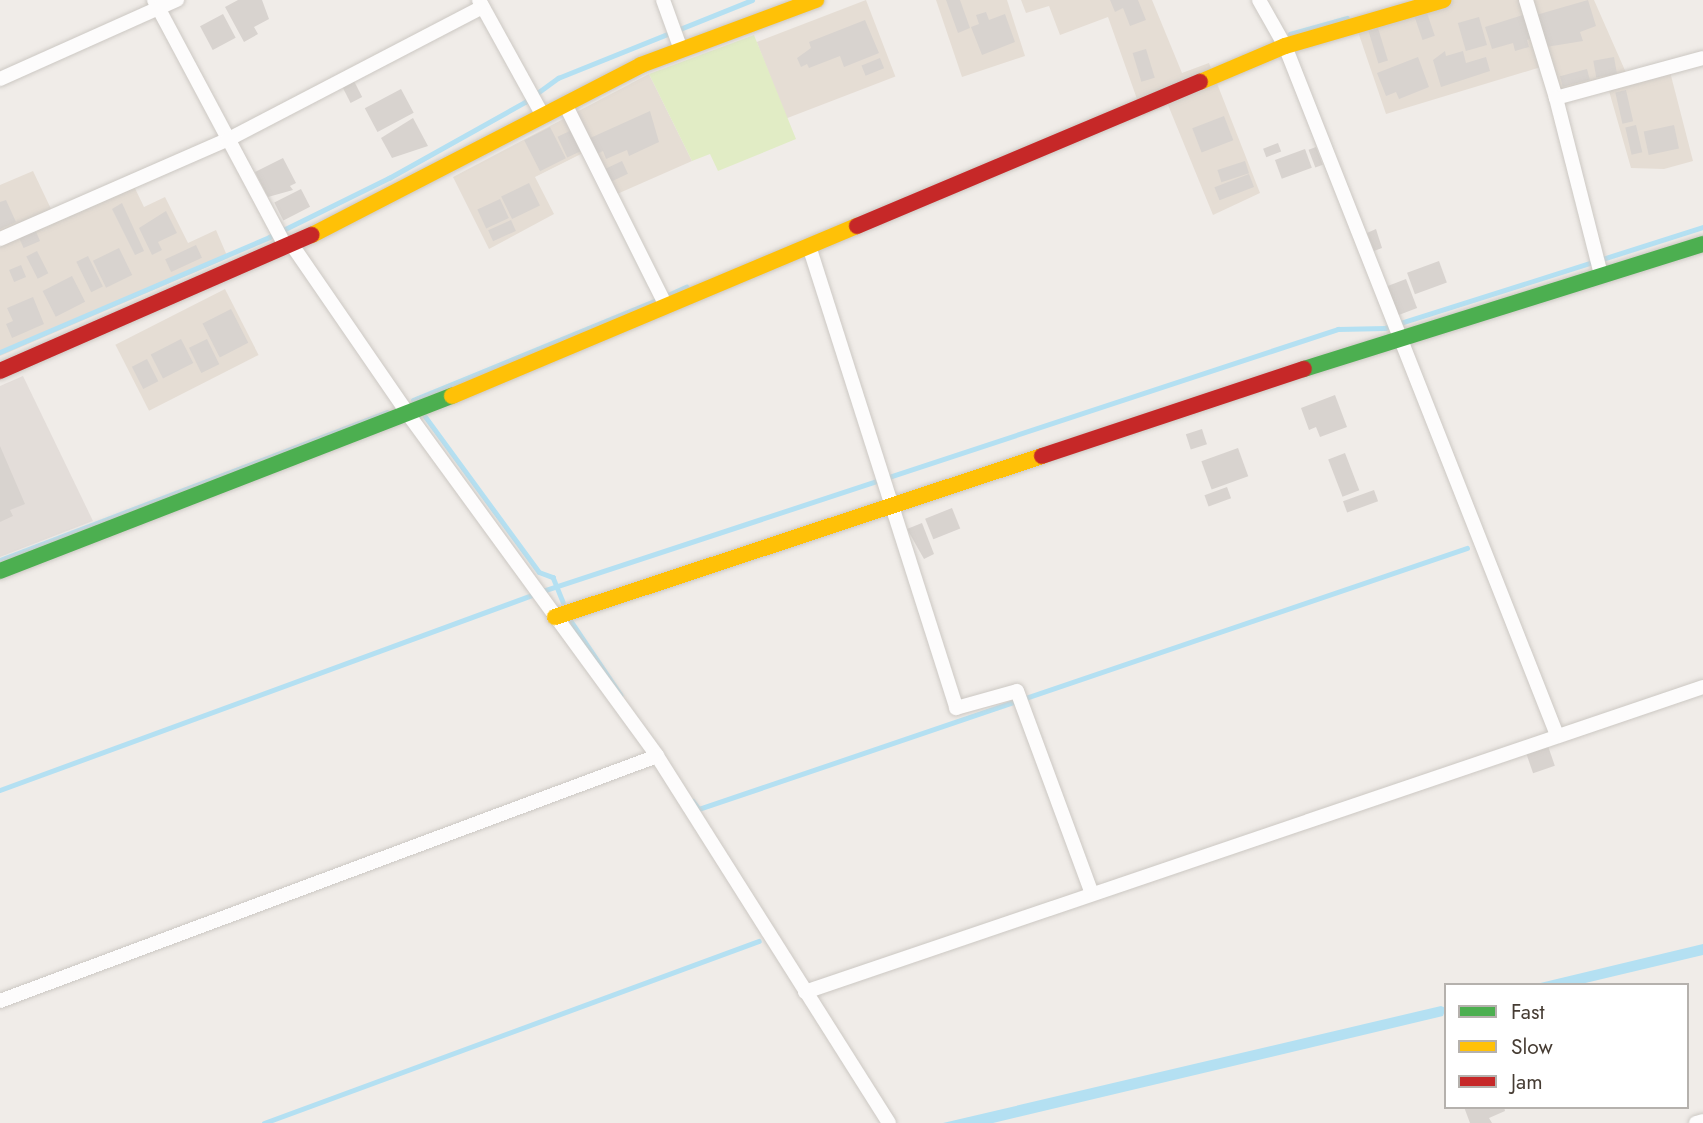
<!DOCTYPE html>
<style>
body{margin:0}
#map{position:relative;width:1703px;height:1123px;overflow:hidden;background:#f0ece8;font-family:Jost,sans-serif}
div>[style]{position:absolute}
.residential>*{inset:0;background:#e5ddd4;transform-origin:0 0}
.industrial>*{inset:0;background:#e3ddd9}
.green>*{inset:0;background:#e1ecc5}
.water>*{inset:0;background:#b4e0f2}
.stream>*{height:4.5px;margin:-2.25px;padding:0 2.25px;transform-origin:2.25px;border-radius:2.25px;background:#b4e0f2}
.building>*{inset:0;background:#d8d3cf;transform-origin:0 0}
.roads{filter:drop-shadow(0 0 2px #ccc8c3) drop-shadow(0 0 2px #ccc8c3)}
.street>*{height:14px;margin:-7px;padding:0 7px;transform-origin:7px;border-radius:7px;background:#fdfcfc}
.fast>*{height:16px;margin:-8px;padding:0 8px;transform-origin:8px;border-radius:8px;background:#4caf50}
.slow>*{height:16px;margin:-8px;padding:0 8px;transform-origin:8px;border-radius:8px;background:#ffc107}
.jam>*{height:16px;margin:-8px;padding:0 8px;transform-origin:8px;border-radius:8px;background:#c62828}
span{translate:-50% -50%;white-space:nowrap;text-align:center;line-height:1.15;-webkit-text-stroke:6px #fff;paint-order:stroke}
.legend{position:absolute;left:1444px;top:983px;width:245px;height:126px;box-sizing:border-box;background:#fff;border:2px solid #b5b1ad;margin:0;padding:9px 12px;list-style:none;font-size:21px;color:#463c33}
.legend li{display:flex;align-items:center;gap:14px;height:35px}
.legend b{width:35px;border:2px solid #b5b1ad}
</style>
<div id="map">
<div class="residential">
<i style="left:866px;top:0;width:82px;height:117px;rotate:69deg"></i>
<i style="clip-path:polygon(936px 0,1007px 0,1025px 56px,962px 77px)"></i>
<i style="clip-path:polygon(1021px 0,1152px 0,1182px 73px,1209px 63px,1260px 193px,1213px 215px,1168px 105px,1143px 116px,1108px 17px,1060px 35px,1049px 6px,1026px 13px)"></i>
<i style="clip-path:polygon(1423px 0,1594px 0,1627px 75px,1668px 64px,1693px 161px,1664px 169px,1631px 168px,1609px 91px,1552px 103px,1541px 67px,1386px 114px,1354px 20px)"></i>
<i style="clip-path:polygon(649px 74px,692px 161px,608px 198px,585px 152px,535px 177px,554px 214px,489px 249px,453px 177px)"></i>
<i style="clip-path:polygon(33px 171px,52px 211px,130px 178px,144px 207px,165px 197px,188px 243px,216px 230px,228px 258px,0 356px,0 185px)"></i>
<i style="left:225px;top:289px;width:74px;height:123px;rotate:63deg"></i>
</div>
<div class="industrial">
<i style="clip-path:polygon(23px 376px,93px 521px,0 557px,0 386px)"></i>
</div>
<div class="green">
<i style="clip-path:polygon(754px 35px,796px 139px,718px 171px,710px 154px,692px 161px,649px 74px)"></i>
</div>
<div class="water">
<i style="clip-path:polygon(1703px 944px,1703px 955px,1577px 985px,1532px 985px)"></i>
<i style="clip-path:polygon(1441px 1006px,1446px 1008px,1443px 1016px,993px 1123px,943px 1123px)"></i>
</div>
<div class="stream">
<i style="left:1290px;top:34px;width:59px;rotate:-15.7deg"></i>
<i style="left:668px;top:295px;width:20px;rotate:-24deg"></i>
<i style="left:0;top:352px;width:293px;rotate:-23.1deg"></i>
<i style="left:269px;top:237px;width:134px;rotate:-26.2deg"></i>
<i style="left:389px;top:178px;width:156px;rotate:-29.2deg"></i>
<i style="left:525px;top:102px;width:41px;rotate:-36deg"></i>
<i style="left:558px;top:78px;width:209px;rotate:-21.9deg"></i>
<i style="left:413px;top:400px;width:261px;rotate:-22.3deg"></i>
<i style="left:425px;top:416px;width:193px;rotate:53.8deg"></i>
<i style="left:539px;top:572px;width:15px;rotate:20deg"></i>
<i style="left:553px;top:577px;width:27px;rotate:68deg"></i>
<i style="left:0;top:560px;width:414px;rotate:-20.9deg"></i>
<i style="left:571px;top:621px;width:89px;rotate:56deg"></i>
<i style="left:0;top:790px;width:581px;rotate:-20.12deg"></i>
<i style="left:546px;top:590px;width:834px;rotate:-18.24deg"></i>
<i style="left:1338px;top:329px;width:47px;rotate:-1.2deg"></i>
<i style="left:1385px;top:328px;width:334px;rotate:-17.6deg"></i>
<i style="left:693px;top:801px;width:10px;rotate:53deg"></i>
<i style="left:699px;top:809px;width:811px;rotate:-18.77deg"></i>
<i style="left:264px;top:1123px;width:527px;rotate:-20.19deg"></i>
</div>
<div class="building">
<i style="clip-path:polygon(238px 0,262px 0,269px 19px,254px 27px,258px 34px,244px 42px,225px 7px)"></i>
<i style="clip-path:polygon(946px 0,960px 0,970px 28px,958px 33px)"></i>
<i style="clip-path:polygon(1110px 0,1138px 0,1146px 20px,1130px 26px,1123px 8px,1115px 12px)"></i>
<i style="clip-path:polygon(1588px 0,1596px 26px,1580px 32px,1583px 41px,1546px 47px,1536px 15px)"></i>
<i style="clip-path:polygon(986px 12px,989px 20px,1005px 14px,1015px 42px,982px 55px,971px 27px,979px 24px,976px 15px)"></i>
<i style="left:1427px;top:13px;width:24px;height:13px;rotate:71deg"></i>
<i style="left:223px;top:14px;width:27px;height:26px;rotate:62deg"></i>
<i style="clip-path:polygon(1526px 14px,1533px 38px,1527px 40px,1529px 47px,1515px 51px,1513px 43px,1492px 49px,1485px 27px)"></i>
<i style="left:1479px;top:17px;width:29px;height:22px;rotate:74deg"></i>
<i style="clip-path:polygon(865px 20px,879px 53px,844px 67px,840px 56px,809px 68px,807px 64px,801px 67px,797px 58px,811px 48px,809px 42px)"></i>
<i style="left:1378px;top:28px;width:34px;height:10px;rotate:73deg"></i>
<i style="left:1146px;top:49px;width:30px;height:14px;rotate:73deg"></i>
<i style="clip-path:polygon(1445px 51px,1446px 56px,1463px 51px,1466px 63px,1486px 57px,1490px 71px,1441px 87px,1433px 60px)"></i>
<i style="clip-path:polygon(1418px 57px,1429px 87px,1399px 99px,1396px 92px,1386px 96px,1377px 73px)"></i>
<i style="left:1614px;top:57px;width:17px;height:21px;rotate:80deg"></i>
<i style="left:880px;top:58px;width:11px;height:20px;rotate:68deg"></i>
<i style="left:1587px;top:69px;width:11px;height:28px;rotate:75deg"></i>
<i style="left:354px;top:81px;width:18px;height:13px;rotate:63deg"></i>
<i style="left:401px;top:89px;width:27px;height:41px;rotate:62deg"></i>
<i style="left:1626px;top:90px;width:32px;height:11px;rotate:77deg"></i>
<i style="clip-path:polygon(650px 111px,659px 142px,629px 156px,627px 150px,606px 159px,603px 151px,595px 155px,588px 139px)"></i>
<i style="left:1224px;top:116px;width:26px;height:34px;rotate:69deg"></i>
<i style="clip-path:polygon(413px 118px,428px 146px,392px 158px,381px 138px)"></i>
<i style="left:1636px;top:125px;width:28px;height:11px;rotate:77deg"></i>
<i style="left:1674px;top:125px;width:24px;height:31px;rotate:78deg"></i>
<i style="left:550px;top:127px;width:35px;height:29px;rotate:63deg"></i>
<i style="left:572px;top:130px;width:23px;height:16px;rotate:65deg"></i>
<i style="left:1278px;top:143px;width:9px;height:16px;rotate:69deg"></i>
<i style="left:1316px;top:147px;width:19px;height:8px;rotate:69deg"></i>
<i style="left:1305px;top:149px;width:20px;height:32px;rotate:70deg"></i>
<i style="clip-path:polygon(283px 158px,296px 183px,290px 186px,293px 190px,268px 197px,255px 172px)"></i>
<i style="left:622px;top:161px;width:14px;height:20px;rotate:65deg"></i>
<i style="left:1245px;top:161px;width:13px;height:29px;rotate:72deg"></i>
<i style="left:1249px;top:174px;width:14px;height:37px;rotate:69deg"></i>
<i style="left:529px;top:183px;width:25px;height:31px;rotate:64deg"></i>
<i style="left:301px;top:189px;width:20px;height:30px;rotate:63deg"></i>
<i style="left:500px;top:199px;width:21px;height:25px;rotate:65deg"></i>
<i style="clip-path:polygon(6px 200px,16px 222px,0 229px,0 202px)"></i>
<i style="clip-path:polygon(122px 203px,144px 251px,135px 255px,112px 209px)"></i>
<i style="clip-path:polygon(166px 211px,177px 233px,158px 242px,162px 250px,152px 255px,139px 228px)"></i>
<i style="left:511px;top:220px;width:12px;height:25px;rotate:66deg"></i>
<i style="left:35px;top:229px;width:13px;height:18px;rotate:67deg"></i>
<i style="clip-path:polygon(1376px 229px,1382px 248px,1374px 251px,1367px 233px)"></i>
<i style="left:196px;top:245px;width:14px;height:34px;rotate:65deg"></i>
<i style="left:119px;top:248px;width:30px;height:29px;rotate:64deg"></i>
<i style="left:37px;top:251px;width:25px;height:12px;rotate:63deg"></i>
<i style="left:88px;top:256px;width:34px;height:13px;rotate:64deg"></i>
<i style="left:1439px;top:261px;width:23px;height:34px;rotate:70deg"></i>
<i style="left:21px;top:265px;width:13px;height:13px;rotate:67deg"></i>
<i style="left:72px;top:276px;width:29px;height:33px;rotate:63deg"></i>
<i style="left:1406px;top:279px;width:31px;height:21px;rotate:69deg"></i>
<i style="clip-path:polygon(33px 297px,44px 324px,12px 338px,6px 324px,13px 321px,7px 308px)"></i>
<i style="left:231px;top:309px;width:38px;height:32px;rotate:63deg"></i>
<i style="left:181px;top:339px;width:27px;height:34px;rotate:63deg"></i>
<i style="left:207px;top:339px;width:28px;height:20px;rotate:64deg"></i>
<i style="left:147px;top:359px;width:25px;height:17px;rotate:63deg"></i>
<i style="clip-path:polygon(1335px 395px,1347px 427px,1320px 437px,1316px 427px,1309px 430px,1301px 408px)"></i>
<i style="left:1202px;top:429px;width:16px;height:17px;rotate:72deg"></i>
<i style="clip-path:polygon(0 446px,25px 504px,10px 510px,13px 516px,0 522px)"></i>
<i style="left:1238px;top:448px;width:30px;height:39px;rotate:70deg"></i>
<i style="left:1345px;top:453px;width:40px;height:18px;rotate:69deg"></i>
<i style="left:1227px;top:487px;width:12px;height:24px;rotate:70deg"></i>
<i style="left:1374px;top:490px;width:12px;height:33px;rotate:70deg"></i>
<i style="left:952px;top:508px;width:22px;height:29px;rotate:68deg"></i>
<i style="clip-path:polygon(922px 523px,934px 554px,924px 559px,907px 529px)"></i>
<i style="left:1548px;top:746px;width:21px;height:23px;rotate:71deg"></i>
<i style="clip-path:polygon(1464px 1107px,1504px 1107px,1505px 1111px,1489px 1118px,1492px 1123px,1470px 1123px)"></i>
</div>
<div class="roads">
<div class="street">
<i style="left:154px;top:0;width:280px;rotate:61.9deg"></i>
<i style="left:479px;top:0;width:132px;rotate:61.1deg"></i>
<i style="left:663px;top:0;width:50px;rotate:70.1deg"></i>
<i style="left:1259px;top:0;width:53px;rotate:60.5deg"></i>
<i style="left:1285px;top:46px;width:741px;rotate:68.46deg"></i>
<i style="left:1526px;top:0;width:102px;rotate:73deg"></i>
<i style="left:1556px;top:98px;width:152px;rotate:-15.2deg"></i>
<i style="left:0;top:79px;width:194px;rotate:-24.1deg"></i>
<i style="left:1556px;top:98px;width:183px;rotate:75.7deg"></i>
<i style="left:565px;top:104px;width:226px;rotate:63.4deg"></i>
<i style="left:0;top:239px;width:248px;rotate:-23.6deg"></i>
<i style="left:227px;top:140px;width:288px;rotate:-27.5deg"></i>
<i style="left:292px;top:245px;width:205px;rotate:55.5deg"></i>
<i style="left:408px;top:414px;width:423px;rotate:53.9deg"></i>
<i style="left:657px;top:756px;width:434px;rotate:57.7deg"></i>
<i style="left:809px;top:246px;width:485px;rotate:72.3deg"></i>
<i style="left:956px;top:708px;width:63px;rotate:-15.6deg"></i>
<i style="left:1017px;top:691px;width:216px;rotate:69.7deg"></i>
<i style="left:805px;top:992px;width:948px;rotate:-18.76deg"></i>
<i style="left:0;top:1001px;width:701px;rotate:-20.45deg"></i>
<i style="left:1696px;top:1123px;width:7px;rotate:-16deg"></i>
</div>
<div class="fast">
<i style="left:1304px;top:369px;width:418px;rotate:-17.4deg"></i>
<i style="left:0;top:571px;width:485px;rotate:-21.2deg"></i>
</div>
<div class="slow">
<i style="left:1200px;top:82px;width:92px;rotate:-23deg"></i>
<i style="left:1285px;top:46px;width:165px;rotate:-16.2deg"></i>
<i style="left:312px;top:235px;width:370px;rotate:-27.3deg"></i>
<i style="left:641px;top:65px;width:187px;rotate:-20.4deg"></i>
<i style="left:452px;top:396px;width:439px;rotate:-22.8deg"></i>
<i style="left:555px;top:617px;width:513px;rotate:-18.29deg"></i>
</div>
<div class="jam">
<i style="left:857px;top:226px;width:372px;rotate:-22.8deg"></i>
<i style="left:0;top:371px;width:340px;rotate:-23.6deg"></i>
<i style="left:1042px;top:456px;width:276px;rotate:-18.4deg"></i>
</div>
</div>
<ul class="legend">
<li><b style="height:9px;background:#4caf50"></b>Fast</li>
<li><b style="height:9px;background:#ffc107"></b>Slow</li>
<li><b style="height:9px;background:#c62828"></b>Jam</li>
</ul>
</div>
